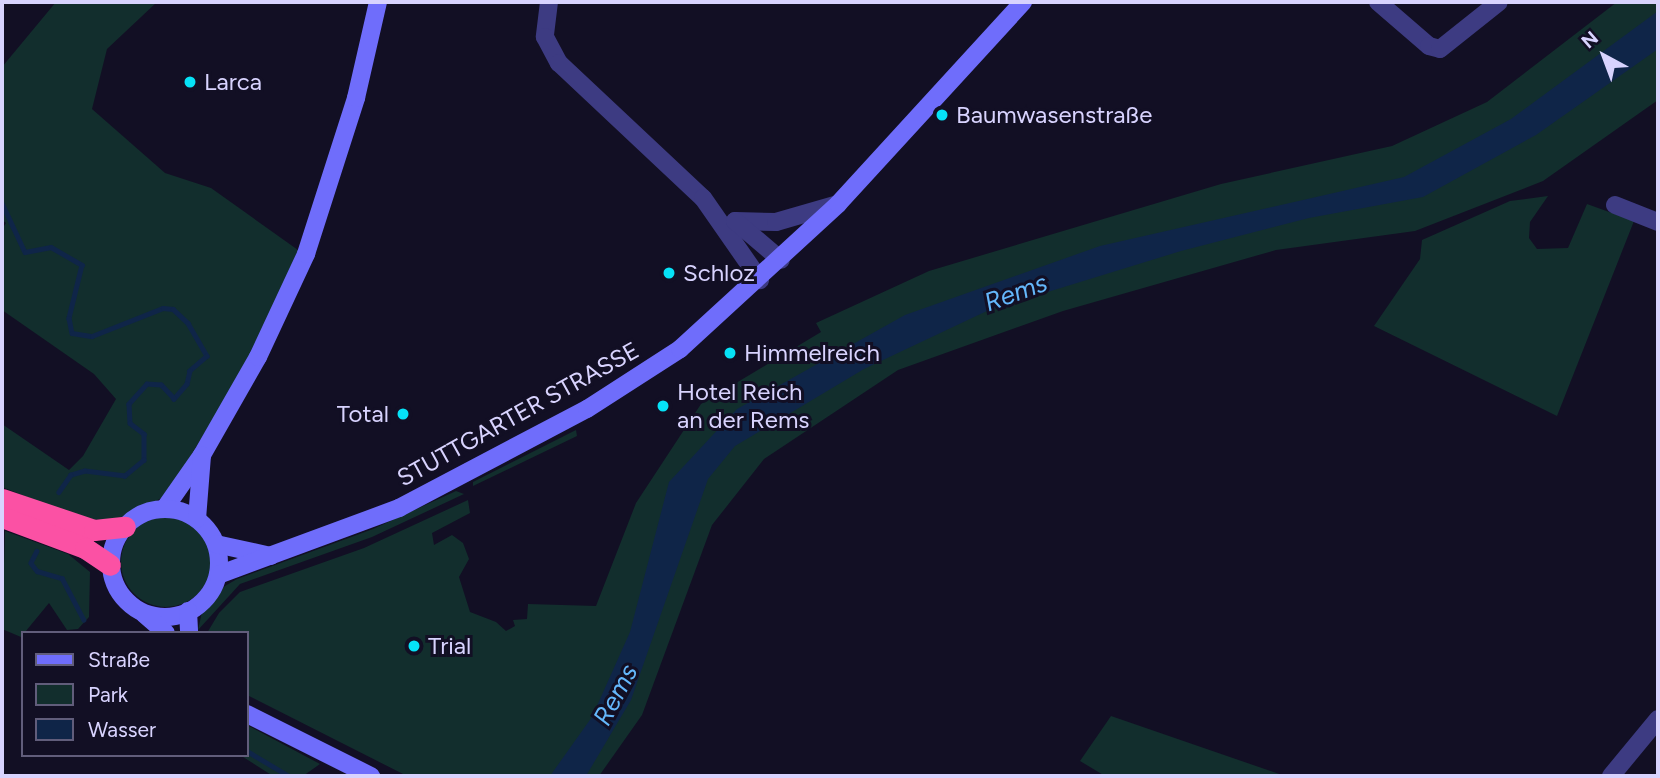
<!DOCTYPE html>
<meta charset="utf-8">
<style>
body{margin:0}
#map{position:relative;width:1660px;height:778px;overflow:hidden;background:#120f24;font-family:Figtree,sans-serif}
div>[style]{position:absolute}
.green>*{inset:0;background:#122e2d}
.round{border-radius:50%}
.water>*{inset:0;background:#0f2548}
.stream>*{height:4.5px;margin:-2.25px;padding:0 2.25px;transform-origin:2.25px;border-radius:2.25px;background:#0f2548}
.street>*{height:18px;margin:-9px;padding:0 9px;transform-origin:9px;border-radius:9px;background:#3d3b82}
.secondary>*{height:18px;margin:-9px;padding:0 9px;transform-origin:9px;border-radius:9px;background:#6f6dfb}
.secondary>.ring{margin:-9px;padding:0;box-sizing:content-box;background:none;border:18px solid #6f6dfb;border-radius:50%}
.highway>*{height:21px;margin:-10.5px;padding:0 10.5px;transform-origin:10.5px;border-radius:10.5px;background:#fb51a4}
.dots>*{width:19px;height:19px;translate:-50% -50%;box-sizing:border-box;border:4px solid #120f24;border-radius:50%}
span{translate:-50% -50%;white-space:nowrap;text-align:center;line-height:1.15;-webkit-text-stroke:6px #120f24;paint-order:stroke}
.poi-label{font-size:24px;color:#d8d3fe}
.left{translate:0 -50%;text-align:left}
.right{translate:-100% -50%;text-align:right}
.street-label{font-size:24px;color:#d8d3fe}
.water-label{font-size:26px;color:#64b7fb;font-style:italic}
.frame{position:absolute;inset:0;border:4px solid #d8d3fe;pointer-events:none}
.legend{position:absolute;left:21px;top:631px;width:228px;height:126px;box-sizing:border-box;background:#120f24;border:2px solid #615d7b;margin:0;padding:9px 12px;list-style:none;font-size:21px;color:#d8d3fe}
.legend li{display:flex;align-items:center;gap:14px;height:35px}
.legend b{width:35px;border:2px solid #615d7b}
.north{position:absolute;left:1569px;top:21px;width:70px;height:70px;-webkit-text-stroke:5px #120f24;paint-order:stroke;rotate:319deg;font-size:19px;font-weight:700;line-height:28px;text-align:center;color:#d8d3fe}
.north::after{content:'';display:block;margin:auto;width:24px;height:32px;background:#d8d3fe;clip-path:polygon(50% 0,100% 100%,50% 72%,0 100%)}
</style>
<div id="map">
<div class="green">
<i style="clip-path:polygon(56px 2px,157px 2px,107px 49px,92px 109px,165px 173px,211px 188px,298px 250px,254px 351px,167px 495px,120px 520px,82px 519px,2px 487px,2px 424px,69px 470px,83px 456px,116px 399px,94px 374px,2px 310px,2px 229px,6px 223px,2px 220px,2px 67px)"></i>
<i style="clip-path:polygon(1617px 2px,1658px 2px,1658px 100px,1543px 181px,1415px 231px,1276px 250px,1063px 311px,898px 370px,764px 459px,712px 525px,642px 715px,599px 776px,407px 776px,247px 695px,247px 633px,207px 633px,219px 613px,240px 592px,364px 548px,468px 500px,470px 513px,432px 533px,434px 545px,452px 535px,463px 543px,469px 559px,459px 577px,470px 612px,496px 622px,506px 631px,515px 626px,513px 620px,527px 619px,528px 604px,596px 606px,636px 503px,701px 404px,821px 332px,816px 323px,929px 271px,1221px 184px,1392px 146px,1487px 102px)"></i>
<i style="clip-path:polygon(1548px 196px,1530px 222px,1529px 238px,1537px 249px,1568px 248px,1587px 204px,1634px 221px,1557px 416px,1374px 326px,1420px 259px,1422px 240px,1510px 201px)"></i>
<i style="clip-path:polygon(576px 430px,577px 436px,473px 486px,473px 482px)"></i>
<i style="clip-path:polygon(456px 491px,464px 494px,372px 537px,240px 584px,198px 630px,202px 612px,225px 586px,237px 579px,373px 529px)"></i>
<i class="round" style="left:121px;top:517px;width:90px;height:90px"></i>
<i style="clip-path:polygon(5px 531px,68px 554px,90px 572px,89px 617px,78px 629px,67px 630px,49px 603px,21px 637px,2px 629px)"></i>
<i style="clip-path:polygon(1111px 716px,1285px 776px,1105px 776px,1080px 761px)"></i>
<i style="clip-path:polygon(247px 725px,320px 764px,303px 776px,273px 776px,240px 755px,247px 755px)"></i>
</div>
<div class="water">
<i style="clip-path:polygon(1658px 11px,1658px 49px,1536px 135px,1423px 197px,1309px 218px,1181px 251px,989px 310px,864px 369px,735px 446px,708px 479px,631px 700px,586px 776px,550px 776px,592px 717px,630px 632px,669px 482px,737px 409px,905px 315px,1100px 246px,1404px 177px,1511px 119px)"></i>
</div>
<div class="stream">
<i style="left:2px;top:203px;width:54px;rotate:64.9deg"></i>
<i style="left:25px;top:252px;width:26px;rotate:-11deg"></i>
<i style="left:51px;top:247px;width:36px;rotate:30deg"></i>
<i style="left:82px;top:265px;width:55px;rotate:103.8deg"></i>
<i style="left:69px;top:318px;width:15px;rotate:79deg"></i>
<i style="left:72px;top:333px;width:20px;rotate:9deg"></i>
<i style="left:92px;top:336px;width:76px;rotate:-21.5deg"></i>
<i style="left:163px;top:308px;width:10px;rotate:6deg"></i>
<i style="left:173px;top:309px;width:21px;rotate:43deg"></i>
<i style="left:188px;top:323px;width:38px;rotate:60deg"></i>
<i style="left:207px;top:356px;width:23px;rotate:139deg"></i>
<i style="left:190px;top:371px;width:13px;rotate:103deg"></i>
<i style="left:187px;top:384px;width:20px;rotate:131deg"></i>
<i style="left:174px;top:399px;width:19px;rotate:-133deg"></i>
<i style="left:161px;top:385px;width:14px;rotate:-176deg"></i>
<i style="left:147px;top:384px;width:27px;rotate:132deg"></i>
<i style="left:129px;top:404px;width:19px;rotate:87deg"></i>
<i style="left:130px;top:423px;width:18px;rotate:38deg"></i>
<i style="left:144px;top:434px;width:26px;rotate:90deg"></i>
<i style="left:144px;top:460px;width:25px;rotate:140deg"></i>
<i style="left:125px;top:476px;width:40px;rotate:-172.9deg"></i>
<i style="left:85px;top:471px;width:15px;rotate:164deg"></i>
<i style="left:71px;top:475px;width:21px;rotate:125deg"></i>
<i style="left:37px;top:551px;width:13px;rotate:117deg"></i>
<i style="left:31px;top:563px;width:10px;rotate:53deg"></i>
<i style="left:37px;top:571px;width:26px;rotate:16deg"></i>
<i style="left:62px;top:578px;width:47px;rotate:62.4deg"></i>
<i style="left:247px;top:751px;width:49px;rotate:30.8deg"></i>
</div>
<div class="street">
<i style="left:549px;top:2px;width:35px;rotate:97deg"></i>
<i style="left:545px;top:37px;width:30px;rotate:62deg"></i>
<i style="left:559px;top:63px;width:197px;rotate:43.2deg"></i>
<i style="left:703px;top:198px;width:100px;rotate:55.2deg"></i>
<i style="left:1378px;top:2px;width:67px;rotate:40.8deg"></i>
<i style="left:1429px;top:46px;width:11px;rotate:15deg"></i>
<i style="left:1440px;top:49px;width:75px;rotate:-38.5deg"></i>
<i style="left:1615px;top:205px;width:46px;rotate:21.6deg"></i>
<i style="left:735px;top:221px;width:41px;rotate:1.4deg"></i>
<i style="left:776px;top:222px;width:65px;rotate:-16.2deg"></i>
<i style="left:735px;top:221px;width:60px;rotate:40.3deg"></i>
<i style="left:1611px;top:776px;width:74px;rotate:-50.5deg"></i>
</div>
<div class="secondary">
<i style="left:165px;top:508px;width:65px;rotate:-55.1deg"></i>
<i style="left:202px;top:455px;width:113px;rotate:-60.3deg"></i>
<i style="left:258px;top:357px;width:114px;rotate:-65deg"></i>
<i style="left:306px;top:254px;width:164px;rotate:-72.2deg"></i>
<i style="left:356px;top:98px;width:98px;rotate:-77.1deg"></i>
<i class="ring" style="left:111px;top:509px;width:90px;height:90px"></i>
<i style="left:197px;top:519px;width:64px;rotate:-85.5deg"></i>
<i style="left:216px;top:544px;width:56px;rotate:12.3deg"></i>
<i style="left:218px;top:575px;width:193px;rotate:-20.3deg"></i>
<i style="left:399px;top:508px;width:212px;rotate:-27.8deg"></i>
<i style="left:587px;top:409px;width:111px;rotate:-32.8deg"></i>
<i style="left:680px;top:349px;width:214px;rotate:-42.5deg"></i>
<i style="left:838px;top:204px;width:274px;rotate:-47.5deg"></i>
<i style="left:188px;top:611px;width:22px;rotate:87deg"></i>
<i style="left:144px;top:614px;width:29px;rotate:41deg"></i>
<i style="left:247px;top:714px;width:139px;rotate:26.6deg"></i>
</div>
<div class="highway">
<i style="left:2px;top:499px;width:97px;rotate:18.6deg"></i>
<i style="left:94px;top:530px;width:31px;rotate:-6deg"></i>
<i style="left:2px;top:517px;width:89px;rotate:20.5deg"></i>
<i style="left:85px;top:548px;width:30px;rotate:34deg"></i>
</div>
<div class="dots">
<i style="left:190px;top:82px;background:#06e2f7"></i>
<i style="left:942px;top:115px;background:#06e2f7"></i>
<i style="left:669px;top:273px;background:#06e2f7"></i>
<i style="left:730px;top:353px;background:#06e2f7"></i>
<i style="left:663px;top:406px;background:#06e2f7"></i>
<i style="left:403px;top:414px;background:#06e2f7"></i>
<i style="left:414px;top:646px;background:#06e2f7"></i>
</div>
<div class="poi-label">
<span class="left" style="left:204px;top:82px">Larca</span>
<span class="left" style="left:956px;top:115px">Baumwasenstraße</span>
<span class="left" style="left:683px;top:273px">Schloz</span>
<span class="left" style="left:744px;top:353px">Himmelreich</span>
<span class="left" style="left:677px;top:406px">Hotel Reich<br>an der Rems</span>
<span class="right" style="left:389px;top:414px">Total</span>
<span class="left" style="left:428px;top:646px">Trial</span>
</div>
<div class="street-label">
<span style="left:518px;top:414px;rotate:-29deg">STUTTGARTER STRASSE</span>
</div>
<div class="water-label">
<span style="left:1016px;top:293px;rotate:-20deg">Rems</span>
<span style="left:616px;top:695px;rotate:-62deg">Rems</span>
</div>
<div class="frame"></div>
<ul class="legend">
<li><b style="height:9px;background:#6f6dfb"></b>Straße</li>
<li><b style="height:19px;background:#122e2d"></b>Park</li>
<li><b style="height:19px;background:#0f2548"></b>Wasser</li>
</ul>
<div class="north">N</div>
</div>
